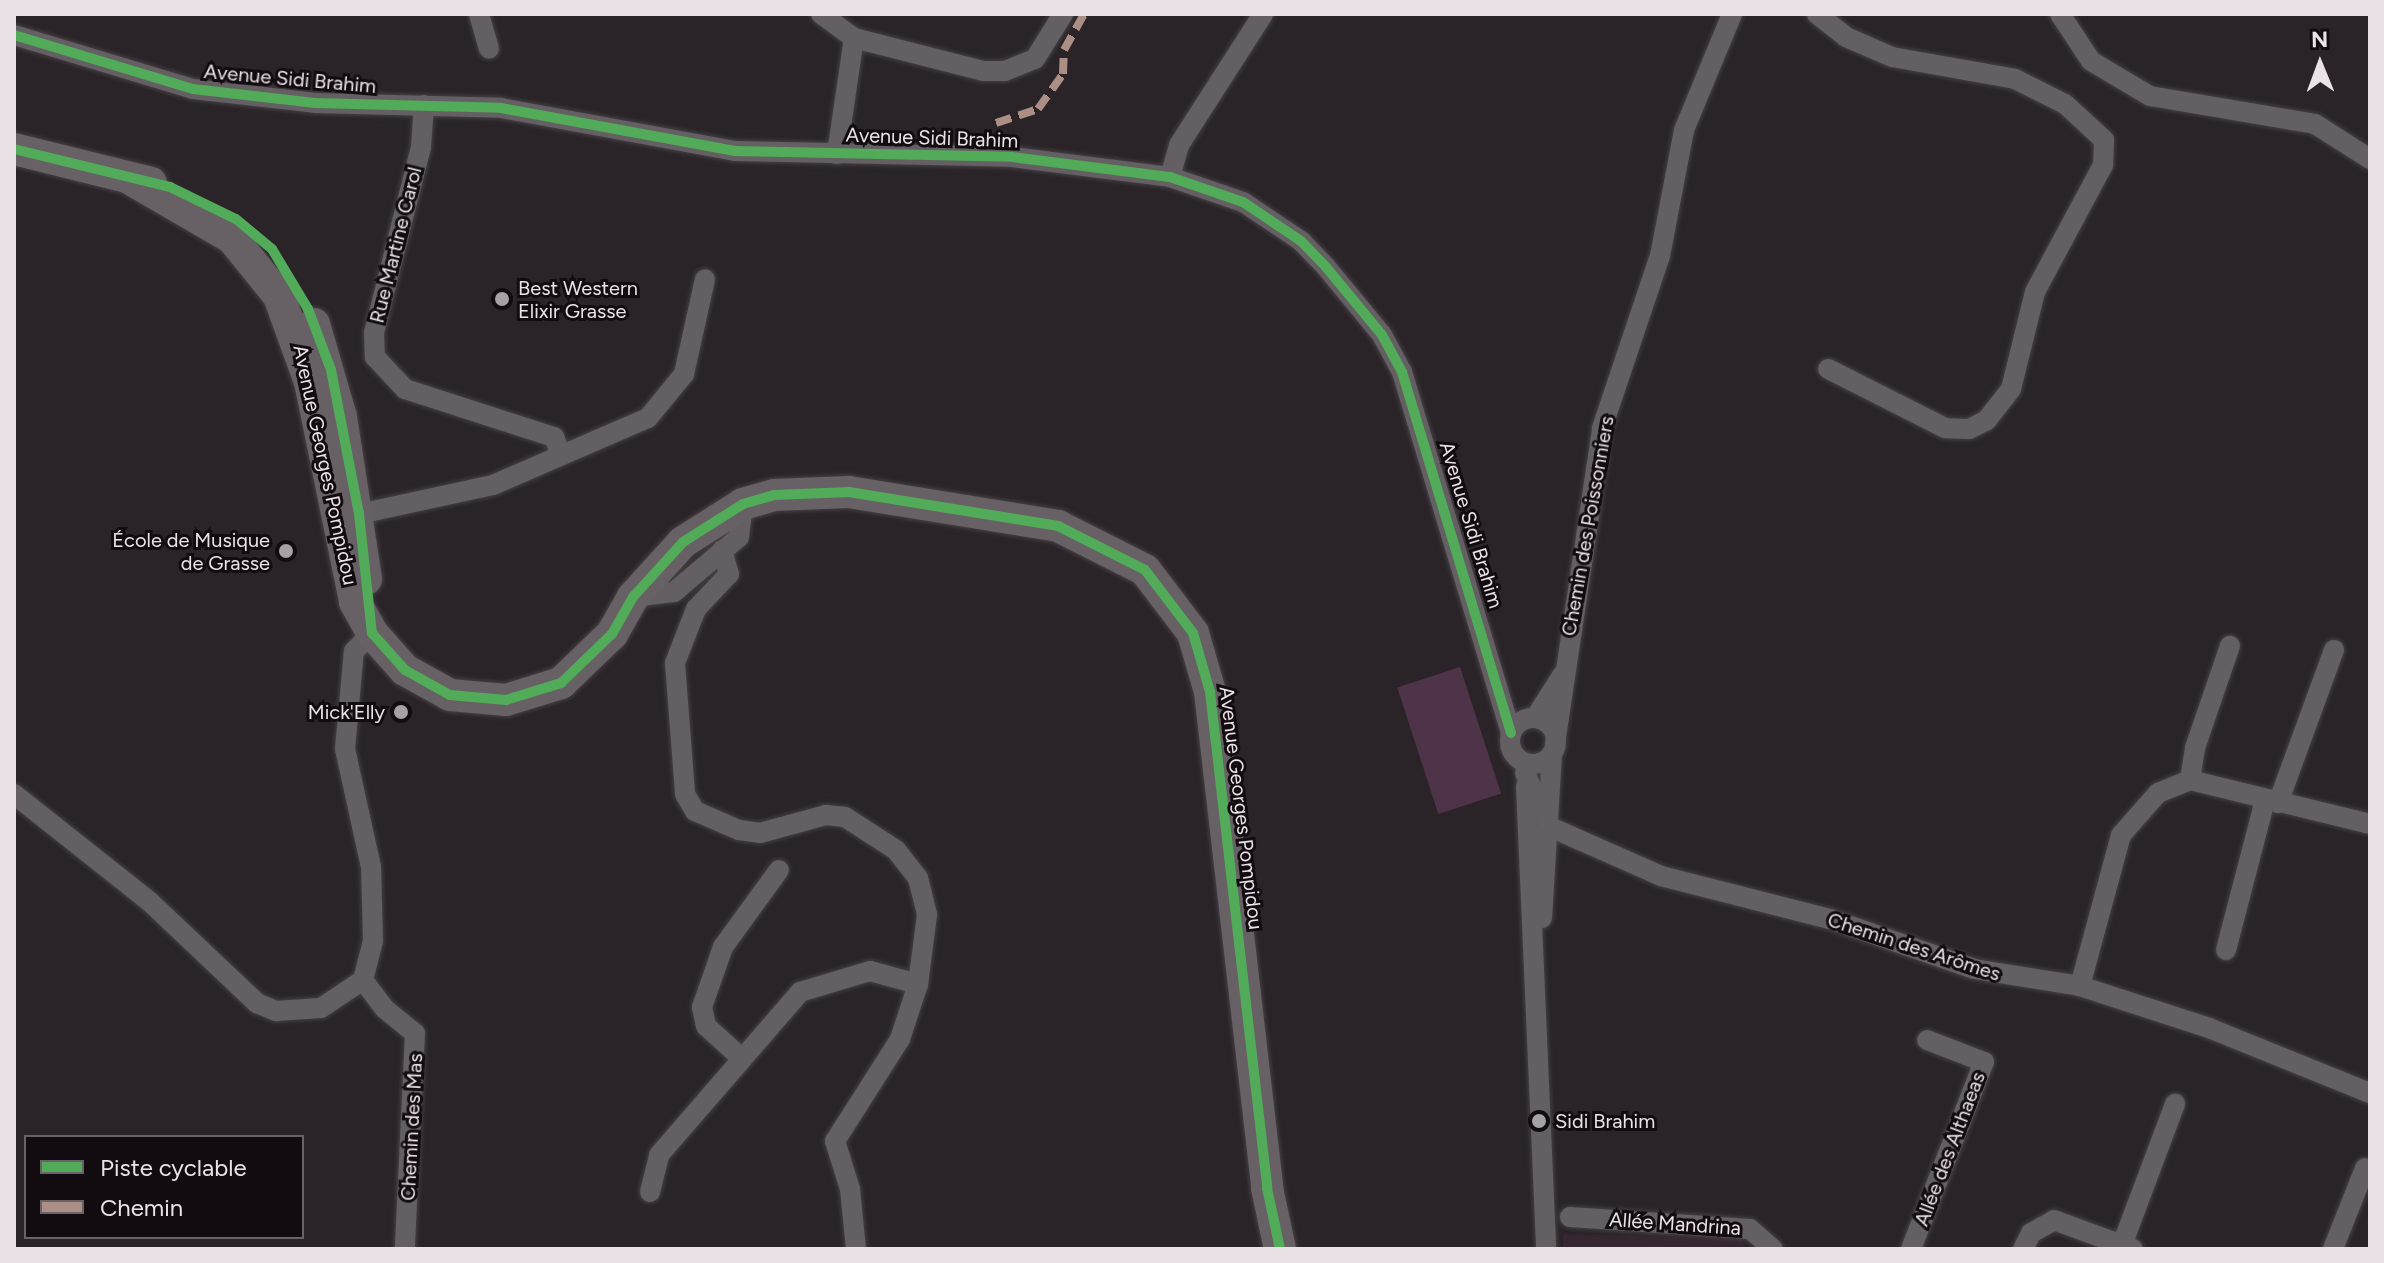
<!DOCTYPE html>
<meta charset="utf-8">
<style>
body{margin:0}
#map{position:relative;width:2384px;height:1263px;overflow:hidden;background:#2a2429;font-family:Figtree,sans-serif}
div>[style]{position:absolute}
.built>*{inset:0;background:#362632}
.green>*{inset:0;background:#4f3348;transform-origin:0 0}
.roads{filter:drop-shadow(0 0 2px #454044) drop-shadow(0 0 2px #454044)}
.street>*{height:20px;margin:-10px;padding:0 10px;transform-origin:10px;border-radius:10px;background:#645f63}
.street>.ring{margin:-10px;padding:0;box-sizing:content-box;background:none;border:20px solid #645f63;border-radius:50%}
.primary>*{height:32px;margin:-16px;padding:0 16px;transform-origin:16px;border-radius:16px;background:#676065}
.quiet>*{height:8px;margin-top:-4px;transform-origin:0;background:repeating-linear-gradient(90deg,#ac8f84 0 16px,transparent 0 24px)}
.cycleway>*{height:10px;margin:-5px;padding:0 5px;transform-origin:5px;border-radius:5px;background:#51ab58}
.dots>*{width:22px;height:22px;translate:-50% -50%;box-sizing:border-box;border:4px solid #120c10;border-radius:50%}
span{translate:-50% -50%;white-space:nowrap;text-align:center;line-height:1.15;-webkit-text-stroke:6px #120c10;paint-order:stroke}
.street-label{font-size:20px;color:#ebe2e8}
.poi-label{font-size:20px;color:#ebe2e8}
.left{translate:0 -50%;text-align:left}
.right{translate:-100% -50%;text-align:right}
.frame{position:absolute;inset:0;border:16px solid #ebe2e8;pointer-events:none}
.legend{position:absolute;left:24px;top:1135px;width:280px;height:104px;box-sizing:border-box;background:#120c10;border:2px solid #696266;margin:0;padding:10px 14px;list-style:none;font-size:24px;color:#ebe2e8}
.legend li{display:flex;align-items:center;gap:16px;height:40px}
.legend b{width:40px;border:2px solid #696266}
.north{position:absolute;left:2280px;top:24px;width:80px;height:80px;-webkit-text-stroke:6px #120c10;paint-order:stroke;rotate:359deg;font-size:22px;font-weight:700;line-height:32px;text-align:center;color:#ebe2e8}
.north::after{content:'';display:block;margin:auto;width:28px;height:36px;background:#ebe2e8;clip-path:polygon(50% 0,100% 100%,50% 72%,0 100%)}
</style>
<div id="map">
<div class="built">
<i style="clip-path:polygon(1563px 1234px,1741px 1239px,1747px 1249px,1563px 1249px)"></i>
</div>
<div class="green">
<i style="left:1460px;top:667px;width:133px;height:66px;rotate:72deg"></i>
</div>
<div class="roads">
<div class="street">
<i style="left:479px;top:14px;width:36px;rotate:74deg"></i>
<i style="left:821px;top:14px;width:41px;rotate:36deg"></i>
<i style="left:854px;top:38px;width:133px;rotate:14.3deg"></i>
<i style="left:983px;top:71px;width:22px"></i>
<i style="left:1005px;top:71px;width:32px;rotate:-22deg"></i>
<i style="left:1035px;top:59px;width:53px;rotate:-58.1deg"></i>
<i style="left:1817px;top:14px;width:37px;rotate:38deg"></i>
<i style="left:1846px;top:37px;width:50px;rotate:23.5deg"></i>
<i style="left:1892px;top:57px;width:125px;rotate:10.1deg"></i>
<i style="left:2015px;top:79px;width:56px;rotate:26.6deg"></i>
<i style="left:2065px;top:104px;width:53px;rotate:42.7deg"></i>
<i style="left:2104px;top:140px;width:25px;rotate:92deg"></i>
<i style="left:2103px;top:165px;width:144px;rotate:118.2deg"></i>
<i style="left:2035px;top:292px;width:100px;rotate:103.9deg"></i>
<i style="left:2011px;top:389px;width:39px;rotate:128deg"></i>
<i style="left:1987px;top:420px;width:20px;rotate:153deg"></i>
<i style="left:1969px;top:429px;width:24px;rotate:-178deg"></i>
<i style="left:1945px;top:428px;width:131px;rotate:-153.2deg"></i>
<i style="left:2060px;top:14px;width:56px;rotate:56.6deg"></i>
<i style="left:2091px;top:61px;width:69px;rotate:30.7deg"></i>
<i style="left:2150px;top:96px;width:167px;rotate:9.6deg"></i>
<i style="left:2315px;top:124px;width:65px;rotate:32.5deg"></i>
<i style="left:14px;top:35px;width:187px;rotate:16.8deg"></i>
<i style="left:193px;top:89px;width:123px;rotate:6.5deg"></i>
<i style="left:315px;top:103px;width:186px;rotate:1.5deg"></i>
<i style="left:501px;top:108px;width:238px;rotate:10.4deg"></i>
<i style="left:735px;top:151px;width:277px;rotate:1.2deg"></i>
<i style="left:1012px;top:157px;width:159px;rotate:7.2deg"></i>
<i style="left:1170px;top:177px;width:77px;rotate:18.9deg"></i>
<i style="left:1243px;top:202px;width:70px;rotate:33.9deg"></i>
<i style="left:1301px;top:241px;width:36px;rotate:46deg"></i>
<i style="left:1326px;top:267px;width:88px;rotate:50.5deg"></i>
<i style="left:1382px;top:335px;width:42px;rotate:61.6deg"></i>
<i style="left:1402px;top:372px;width:377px;rotate:73.2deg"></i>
<i style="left:424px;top:105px;width:42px;rotate:94.1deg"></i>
<i style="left:421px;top:147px;width:192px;rotate:104.2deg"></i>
<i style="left:374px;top:333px;width:24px;rotate:88deg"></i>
<i style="left:375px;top:357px;width:44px;rotate:46.8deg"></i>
<i style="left:405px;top:389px;width:157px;rotate:17.9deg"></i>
<i style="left:554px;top:437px;width:19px;rotate:69deg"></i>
<i style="left:837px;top:154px;width:117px;rotate:-81.7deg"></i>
<i style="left:1170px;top:177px;width:33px;rotate:-74deg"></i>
<i style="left:1179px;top:145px;width:156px;rotate:-57.3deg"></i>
<i style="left:359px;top:514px;width:137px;rotate:-12.2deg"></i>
<i style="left:493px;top:485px;width:169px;rotate:-23.4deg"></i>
<i style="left:648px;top:418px;width:57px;rotate:-50.7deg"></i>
<i style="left:684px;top:374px;width:97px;rotate:-77.5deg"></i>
<i style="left:722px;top:550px;width:25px;rotate:74deg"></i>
<i style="left:729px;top:574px;width:48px;rotate:133.3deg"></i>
<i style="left:696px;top:609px;width:58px;rotate:111.3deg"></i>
<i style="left:675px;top:663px;width:131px;rotate:85.6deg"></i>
<i style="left:685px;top:794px;width:20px;rotate:60deg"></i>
<i style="left:695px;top:811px;width:48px;rotate:23.4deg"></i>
<i style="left:739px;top:830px;width:21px;rotate:8deg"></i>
<i style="left:760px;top:833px;width:68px;rotate:-15.3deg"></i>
<i style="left:826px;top:815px;width:19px;rotate:6deg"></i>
<i style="left:845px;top:817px;width:61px;rotate:32.9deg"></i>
<i style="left:896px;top:850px;width:36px;rotate:52deg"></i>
<i style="left:918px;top:878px;width:38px;rotate:76deg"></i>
<i style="left:927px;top:915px;width:70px;rotate:97.4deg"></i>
<i style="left:633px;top:597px;width:41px;rotate:-7deg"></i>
<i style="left:674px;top:592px;width:85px;rotate:-40.2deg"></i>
<i style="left:739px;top:537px;width:33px;rotate:-83deg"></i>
<i style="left:1535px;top:718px;width:52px;rotate:-57.5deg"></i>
<i class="ring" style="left:1510px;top:718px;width:26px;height:26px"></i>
<i style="left:1555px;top:744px;width:319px;rotate:-81.5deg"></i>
<i style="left:1602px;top:428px;width:182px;rotate:-71.4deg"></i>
<i style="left:1660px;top:256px;width:128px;rotate:-79.2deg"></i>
<i style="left:1684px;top:130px;width:126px;rotate:-67.5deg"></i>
<i style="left:1525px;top:773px;width:60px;rotate:65.2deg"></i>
<i style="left:1550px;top:827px;width:121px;rotate:23.8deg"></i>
<i style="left:1661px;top:876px;width:174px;rotate:14.3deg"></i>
<i style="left:1830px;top:919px;width:152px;rotate:19.1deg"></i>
<i style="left:1974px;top:969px;width:107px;rotate:9.1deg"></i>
<i style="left:2080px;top:986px;width:136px;rotate:18deg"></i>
<i style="left:2209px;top:1028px;width:174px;rotate:22deg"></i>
<i style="left:2190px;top:780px;width:32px;rotate:-81deg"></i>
<i style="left:2195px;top:748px;width:108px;rotate:-71.1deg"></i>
<i style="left:1526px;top:786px;width:463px;rotate:87.5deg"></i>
<i style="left:14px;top:794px;width:172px;rotate:38.4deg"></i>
<i style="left:149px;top:901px;width:149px;rotate:43.4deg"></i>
<i style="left:257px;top:1003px;width:21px;rotate:23deg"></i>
<i style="left:276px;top:1011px;width:45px;rotate:-3.8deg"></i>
<i style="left:321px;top:1008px;width:50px;rotate:-33.7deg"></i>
<i style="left:363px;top:980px;width:40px;rotate:-75.6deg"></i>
<i style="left:373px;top:941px;width:74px;rotate:-91.5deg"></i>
<i style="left:371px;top:867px;width:121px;rotate:-102.4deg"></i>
<i style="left:345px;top:749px;width:98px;rotate:-84.8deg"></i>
<i style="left:354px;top:651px;width:25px;rotate:-45deg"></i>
<i style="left:2278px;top:803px;width:163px;rotate:-69.9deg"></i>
<i style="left:1542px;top:918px;width:165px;rotate:-86.5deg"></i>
<i style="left:2226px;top:950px;width:155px;rotate:-75.4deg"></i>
<i style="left:363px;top:980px;width:36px;rotate:53deg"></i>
<i style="left:385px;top:1009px;width:38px;rotate:39deg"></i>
<i style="left:415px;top:1033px;width:216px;rotate:92.7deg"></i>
<i style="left:2080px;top:986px;width:156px;rotate:-74.8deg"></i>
<i style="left:2121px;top:835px;width:56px;rotate:-48.6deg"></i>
<i style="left:2158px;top:793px;width:35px;rotate:-22deg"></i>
<i style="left:2190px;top:780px;width:185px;rotate:13.7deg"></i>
<i style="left:738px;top:1055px;width:43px;rotate:-137.8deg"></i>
<i style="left:706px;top:1026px;width:19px;rotate:-102deg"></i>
<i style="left:702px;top:1007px;width:64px;rotate:-70.7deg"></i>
<i style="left:723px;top:947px;width:95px;rotate:-54deg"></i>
<i style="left:650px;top:1192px;width:38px;rotate:-76deg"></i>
<i style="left:659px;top:1155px;width:216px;rotate:-49.1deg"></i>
<i style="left:800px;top:992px;width:73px;rotate:-16.7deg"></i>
<i style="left:870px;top:971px;width:50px;rotate:15.2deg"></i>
<i style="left:918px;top:984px;width:58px;rotate:108.1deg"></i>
<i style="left:900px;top:1039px;width:121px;rotate:122.5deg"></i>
<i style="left:835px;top:1141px;width:50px;rotate:72.6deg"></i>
<i style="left:850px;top:1189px;width:60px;rotate:84.3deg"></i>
<i style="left:1570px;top:1217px;width:180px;rotate:3.8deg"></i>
<i style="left:1750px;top:1229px;width:30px;rotate:41deg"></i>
<i style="left:2122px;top:1245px;width:151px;rotate:-69.4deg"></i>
<i style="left:1911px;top:1249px;width:201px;rotate:-68.7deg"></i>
<i style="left:1984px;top:1062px;width:61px;rotate:-158.9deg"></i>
<i style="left:2023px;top:1249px;width:18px;rotate:-63deg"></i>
<i style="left:2031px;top:1233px;width:26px;rotate:-29deg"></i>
<i style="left:2054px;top:1220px;width:84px;rotate:20.2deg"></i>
<i style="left:2333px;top:1249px;width:87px;rotate:-68.4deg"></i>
</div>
<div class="primary">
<i style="left:14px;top:149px;width:141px;rotate:13.9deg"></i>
<i style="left:132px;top:180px;width:116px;rotate:30.1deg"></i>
<i style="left:232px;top:238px;width:75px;rotate:51deg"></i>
<i style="left:279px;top:296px;width:91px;rotate:70.2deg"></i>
<i style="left:310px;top:382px;width:225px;rotate:78.4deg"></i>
<i style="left:355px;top:602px;width:35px;rotate:61deg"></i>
<i style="left:372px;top:633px;width:50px;rotate:48.3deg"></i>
<i style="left:405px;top:670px;width:51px;rotate:29.1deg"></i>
<i style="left:450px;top:695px;width:56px;rotate:5.1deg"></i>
<i style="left:506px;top:700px;width:58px;rotate:-17.2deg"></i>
<i style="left:561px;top:683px;width:71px;rotate:-43.9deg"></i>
<i style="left:612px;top:634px;width:43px;rotate:-60.4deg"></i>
<i style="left:633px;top:597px;width:74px;rotate:-47.7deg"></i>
<i style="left:683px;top:542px;width:71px;rotate:-32.3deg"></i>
<i style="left:743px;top:504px;width:32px;rotate:-16deg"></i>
<i style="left:774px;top:495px;width:75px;rotate:-2.3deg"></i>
<i style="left:849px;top:492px;width:212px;rotate:9.2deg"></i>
<i style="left:1058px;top:526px;width:97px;rotate:26.8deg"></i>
<i style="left:1145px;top:570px;width:79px;rotate:52.7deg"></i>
<i style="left:1193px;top:633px;width:61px;rotate:73.9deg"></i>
<i style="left:1210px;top:692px;width:499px;rotate:83.4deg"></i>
<i style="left:1267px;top:1188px;width:62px;rotate:78deg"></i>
<i style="left:314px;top:324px;width:97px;rotate:73.8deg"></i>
<i style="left:341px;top:417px;width:164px;rotate:81.2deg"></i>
</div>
</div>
<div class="quiet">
<i style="left:996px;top:123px;width:44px;rotate:-18.4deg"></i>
<i style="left:1038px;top:109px;width:43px;rotate:-54.5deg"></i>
<i style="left:1063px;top:74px;width:24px;rotate:-88deg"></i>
<i style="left:1064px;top:50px;width:41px;rotate:-60.9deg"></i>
</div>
<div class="cycleway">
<i style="left:14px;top:35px;width:187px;rotate:16.8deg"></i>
<i style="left:193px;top:89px;width:123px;rotate:6.5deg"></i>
<i style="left:315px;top:103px;width:186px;rotate:1.5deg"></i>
<i style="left:501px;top:108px;width:238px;rotate:10.4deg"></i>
<i style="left:735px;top:151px;width:277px;rotate:1.2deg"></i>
<i style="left:1012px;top:157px;width:159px;rotate:7.2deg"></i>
<i style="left:1170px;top:177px;width:77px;rotate:18.9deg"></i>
<i style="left:1243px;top:202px;width:70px;rotate:33.9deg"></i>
<i style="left:1301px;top:241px;width:36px;rotate:46deg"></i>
<i style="left:1326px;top:267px;width:88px;rotate:50.5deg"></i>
<i style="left:1382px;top:335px;width:42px;rotate:61.6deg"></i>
<i style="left:1402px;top:372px;width:377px;rotate:73.2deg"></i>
<i style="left:14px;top:149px;width:161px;rotate:13.7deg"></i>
<i style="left:170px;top:187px;width:73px;rotate:25.9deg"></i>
<i style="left:236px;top:219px;width:47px;rotate:39.8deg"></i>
<i style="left:272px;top:249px;width:70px;rotate:59deg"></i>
<i style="left:308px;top:309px;width:65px;rotate:69.3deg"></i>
<i style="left:331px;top:370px;width:147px;rotate:79deg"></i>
<i style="left:359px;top:514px;width:120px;rotate:83.8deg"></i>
<i style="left:372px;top:633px;width:50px;rotate:48.3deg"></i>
<i style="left:405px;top:670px;width:51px;rotate:29.1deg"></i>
<i style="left:450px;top:695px;width:56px;rotate:5.1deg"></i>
<i style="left:506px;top:700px;width:58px;rotate:-17.2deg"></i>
<i style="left:561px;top:683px;width:71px;rotate:-43.9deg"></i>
<i style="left:612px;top:634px;width:43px;rotate:-60.4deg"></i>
<i style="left:633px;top:597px;width:74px;rotate:-47.7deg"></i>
<i style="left:683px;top:542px;width:71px;rotate:-32.3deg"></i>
<i style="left:743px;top:504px;width:32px;rotate:-16deg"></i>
<i style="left:774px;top:495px;width:75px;rotate:-2.3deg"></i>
<i style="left:849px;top:492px;width:212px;rotate:9.2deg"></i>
<i style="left:1058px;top:526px;width:97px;rotate:26.8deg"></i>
<i style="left:1145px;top:570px;width:79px;rotate:52.7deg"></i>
<i style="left:1193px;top:633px;width:61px;rotate:73.9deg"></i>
<i style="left:1210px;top:692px;width:499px;rotate:83.4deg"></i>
<i style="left:1267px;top:1188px;width:62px;rotate:78deg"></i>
</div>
<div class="dots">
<i style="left:502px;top:299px;background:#a7a0a5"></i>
<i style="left:286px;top:551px;background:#a7a0a5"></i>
<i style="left:401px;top:712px;background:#a7a0a5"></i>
<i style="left:1539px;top:1121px;background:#a7a0a5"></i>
</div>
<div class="street-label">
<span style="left:290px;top:79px;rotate:5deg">Avenue Sidi Brahim</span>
<span style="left:932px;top:138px;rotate:2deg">Avenue Sidi Brahim</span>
<span style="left:396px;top:245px;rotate:-76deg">Rue Martine Carol</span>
<span style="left:325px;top:465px;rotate:78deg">Avenue Georges Pompidou</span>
<span style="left:1471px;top:525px;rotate:73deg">Avenue Sidi Brahim</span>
<span style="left:1588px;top:526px;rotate:-80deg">Chemin des Poissonniers</span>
<span style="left:1241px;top:808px;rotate:83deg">Avenue Georges Pompidou</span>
<span style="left:1914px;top:947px;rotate:18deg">Chemin des Arômes</span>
<span style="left:412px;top:1127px;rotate:-87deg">Chemin des Mas</span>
<span style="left:1950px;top:1149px;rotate:-69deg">Allée des Althaeas</span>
<span style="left:1675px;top:1224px;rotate:4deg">Allée Mandrina</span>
</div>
<div class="poi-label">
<span class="left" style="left:518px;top:300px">Best Western<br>Elixir Grasse</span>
<span class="right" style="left:270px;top:552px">École de Musique<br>de Grasse</span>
<span class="right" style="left:385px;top:712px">Mick'Elly</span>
<span class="left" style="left:1555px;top:1121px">Sidi Brahim</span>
</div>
<div class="frame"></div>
<ul class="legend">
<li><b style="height:10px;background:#51ab58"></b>Piste cyclable</li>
<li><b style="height:10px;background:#ac8f84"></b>Chemin</li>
</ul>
<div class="north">N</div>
</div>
